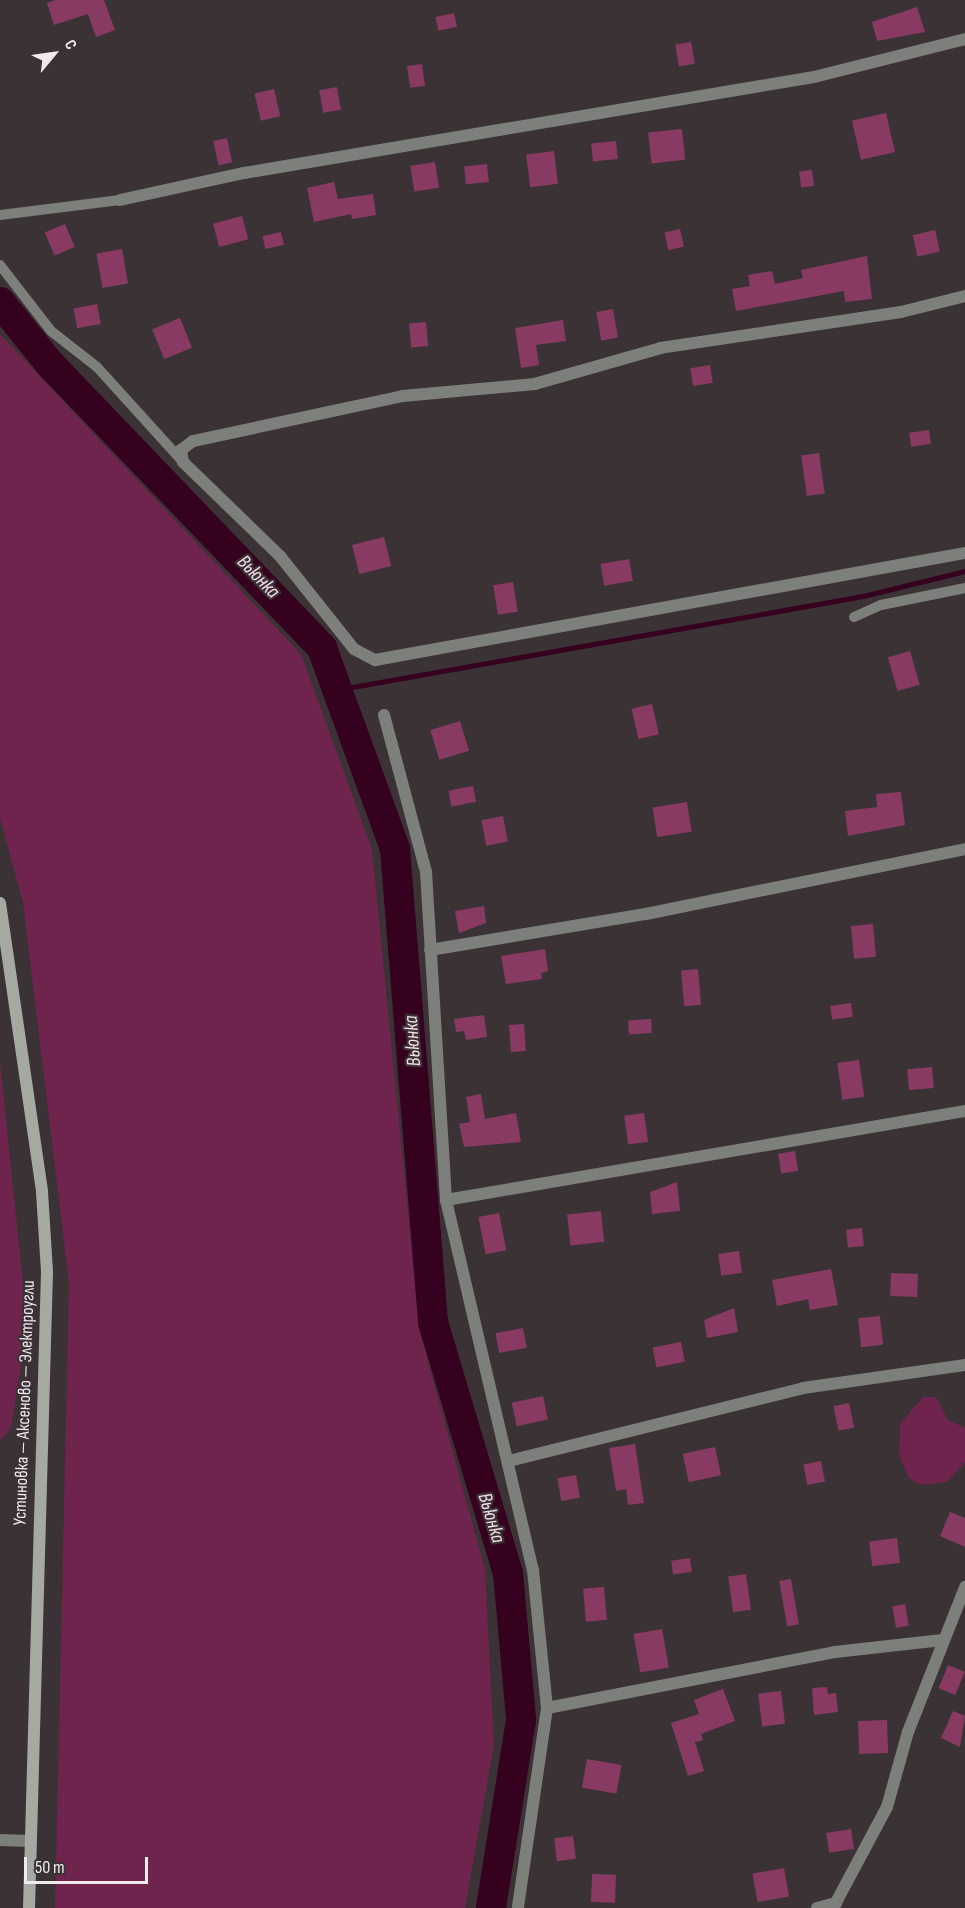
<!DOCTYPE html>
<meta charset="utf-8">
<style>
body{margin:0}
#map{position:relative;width:965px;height:1908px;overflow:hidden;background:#3b3236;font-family:"Sofia Sans Condensed",sans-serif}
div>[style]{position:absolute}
.green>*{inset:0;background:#6e244c}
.stream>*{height:5px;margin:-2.5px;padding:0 2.5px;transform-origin:2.5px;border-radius:2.5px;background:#36001f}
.river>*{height:30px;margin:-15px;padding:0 15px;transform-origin:15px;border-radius:15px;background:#36001f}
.building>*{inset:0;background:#893a63;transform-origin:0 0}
.service>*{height:10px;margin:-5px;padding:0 5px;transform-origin:5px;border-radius:5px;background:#7d7f7b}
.minor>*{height:12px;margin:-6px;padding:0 6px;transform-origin:6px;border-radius:6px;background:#7d7f7b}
.secondary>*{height:12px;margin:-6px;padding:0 6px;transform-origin:6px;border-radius:6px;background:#a6a9a2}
span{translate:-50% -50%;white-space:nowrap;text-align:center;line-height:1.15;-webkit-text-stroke:4.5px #3b3236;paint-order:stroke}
.street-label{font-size:18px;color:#f0eaec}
.water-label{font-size:20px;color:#f5dce7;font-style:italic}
.north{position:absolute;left:24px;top:24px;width:60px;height:60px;-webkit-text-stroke:4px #3b3236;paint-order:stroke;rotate:61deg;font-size:16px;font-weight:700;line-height:24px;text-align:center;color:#f0eaec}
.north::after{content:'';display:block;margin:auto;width:21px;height:27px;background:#f0eaec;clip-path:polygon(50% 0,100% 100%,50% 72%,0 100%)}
.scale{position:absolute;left:24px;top:1857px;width:124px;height:27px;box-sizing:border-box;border:3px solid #f0eaec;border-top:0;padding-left:8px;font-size:18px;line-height:21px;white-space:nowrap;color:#f0eaec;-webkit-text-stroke:4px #3b3236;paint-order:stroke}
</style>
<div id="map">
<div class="green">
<i style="clip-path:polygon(0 334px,301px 654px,372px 849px,420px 1333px,485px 1569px,494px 1745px,465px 1908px,55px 1908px,69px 1283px,23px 903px,0 818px)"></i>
<i style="clip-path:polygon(0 1062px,23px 1283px,23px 1353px,11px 1428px,0 1440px)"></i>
<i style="clip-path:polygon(923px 1397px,936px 1397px,948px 1420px,965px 1428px,965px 1462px,947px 1482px,921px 1485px,908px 1477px,899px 1455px,900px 1424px)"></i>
</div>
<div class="stream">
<i style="left:341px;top:689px;width:530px;rotate:-10.1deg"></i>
<i style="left:863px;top:596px;width:105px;rotate:-13.8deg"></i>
</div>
<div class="river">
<i style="left:0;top:302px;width:78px;rotate:51.2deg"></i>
<i style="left:49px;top:363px;width:395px;rotate:46.2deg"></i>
<i style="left:322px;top:648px;width:214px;rotate:70deg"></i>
<i style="left:395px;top:849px;width:475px;rotate:85.4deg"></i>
<i style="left:433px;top:1322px;width:262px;rotate:73.4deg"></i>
<i style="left:508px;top:1573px;width:148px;rotate:84.9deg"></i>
<i style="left:521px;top:1720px;width:190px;rotate:99.1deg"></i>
</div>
<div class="building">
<i style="clip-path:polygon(56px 0,104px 0,115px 30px,96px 37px,88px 14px,54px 25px,47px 3px)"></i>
<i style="clip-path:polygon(917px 7px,925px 32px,877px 41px,872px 22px)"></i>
<i style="left:454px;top:13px;width:14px;height:19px;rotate:78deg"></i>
<i style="left:691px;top:42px;width:22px;height:16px;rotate:80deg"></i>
<i style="left:422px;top:64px;width:22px;height:15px;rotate:82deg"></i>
<i style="left:337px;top:87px;width:23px;height:18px;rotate:80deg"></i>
<i style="left:274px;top:89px;width:28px;height:20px;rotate:77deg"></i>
<i style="left:886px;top:113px;width:40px;height:35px;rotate:77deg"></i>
<i style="left:682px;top:129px;width:31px;height:34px;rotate:84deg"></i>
<i style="left:227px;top:138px;width:25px;height:14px;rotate:78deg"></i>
<i style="left:616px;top:141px;width:18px;height:25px;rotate:84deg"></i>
<i style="left:554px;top:151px;width:33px;height:28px;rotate:83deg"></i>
<i style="left:435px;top:162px;width:26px;height:25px;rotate:81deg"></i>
<i style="left:487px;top:164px;width:18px;height:23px;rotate:84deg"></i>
<i style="left:812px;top:170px;width:16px;height:13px;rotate:83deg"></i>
<i style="clip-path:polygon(334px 182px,338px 199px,373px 194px,376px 215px,352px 219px,351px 214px,314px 222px,307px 188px)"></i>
<i style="left:242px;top:216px;width:24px;height:30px;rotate:75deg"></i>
<i style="left:65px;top:224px;width:25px;height:22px;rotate:67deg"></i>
<i style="left:680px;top:229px;width:18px;height:16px;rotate:77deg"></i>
<i style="left:935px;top:230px;width:22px;height:23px;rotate:77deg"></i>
<i style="left:281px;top:232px;width:13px;height:19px;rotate:77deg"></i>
<i style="left:122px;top:249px;width:35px;height:26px;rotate:80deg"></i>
<i style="clip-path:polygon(867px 256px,872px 299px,845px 302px,844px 291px,736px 311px,732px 289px,750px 286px,748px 275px,772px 271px,775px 284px,803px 278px,801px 270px)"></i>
<i style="left:97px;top:304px;width:20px;height:24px;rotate:79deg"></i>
<i style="left:613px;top:309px;width:29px;height:17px;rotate:80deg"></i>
<i style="left:180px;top:318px;width:32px;height:30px;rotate:68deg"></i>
<i style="clip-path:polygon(563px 320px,566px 341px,536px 345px,539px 365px,521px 368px,515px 328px)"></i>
<i style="left:426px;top:322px;width:24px;height:17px;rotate:85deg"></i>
<i style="left:710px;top:365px;width:18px;height:20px;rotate:81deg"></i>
<i style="left:929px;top:430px;width:14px;height:20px;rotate:82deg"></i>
<i style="left:819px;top:453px;width:41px;height:18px;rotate:82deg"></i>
<i style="left:384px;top:537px;width:30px;height:33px;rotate:76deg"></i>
<i style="left:629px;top:559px;width:22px;height:29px;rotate:80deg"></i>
<i style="left:513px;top:582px;width:30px;height:20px;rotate:81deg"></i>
<i style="left:910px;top:651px;width:35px;height:23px;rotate:74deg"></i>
<i style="left:652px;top:704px;width:31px;height:21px;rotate:77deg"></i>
<i style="left:460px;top:721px;width:31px;height:31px;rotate:73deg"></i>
<i style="left:473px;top:786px;width:16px;height:25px;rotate:79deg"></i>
<i style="clip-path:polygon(901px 792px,905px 825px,848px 836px,845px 811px,877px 807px,876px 794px)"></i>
<i style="left:687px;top:802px;width:30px;height:35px;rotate:81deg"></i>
<i style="left:503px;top:816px;width:26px;height:22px;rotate:79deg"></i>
<i style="clip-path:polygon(484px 906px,486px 923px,459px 933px,455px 911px)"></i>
<i style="left:873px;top:924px;width:33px;height:22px;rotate:85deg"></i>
<i style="clip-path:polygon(545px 949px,548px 971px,541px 973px,542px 979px,506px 984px,501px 956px)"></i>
<i style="left:698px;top:969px;width:36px;height:17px;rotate:85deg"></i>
<i style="left:851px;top:1003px;width:14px;height:21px;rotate:82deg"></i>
<i style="clip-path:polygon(484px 1015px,487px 1037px,466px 1040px,464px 1031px,456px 1032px,454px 1019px)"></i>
<i style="left:651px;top:1019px;width:14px;height:23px;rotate:86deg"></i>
<i style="left:524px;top:1024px;width:27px;height:15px;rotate:86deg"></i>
<i style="left:859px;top:1060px;width:37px;height:22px;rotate:82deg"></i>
<i style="left:932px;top:1067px;width:21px;height:25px;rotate:85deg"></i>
<i style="clip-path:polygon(481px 1094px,485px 1119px,516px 1113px,521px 1142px,464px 1147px,459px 1124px,470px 1122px,466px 1097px)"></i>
<i style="left:644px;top:1113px;width:29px;height:20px;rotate:82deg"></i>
<i style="left:795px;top:1151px;width:20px;height:17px;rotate:81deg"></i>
<i style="clip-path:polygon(677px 1182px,680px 1211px,652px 1214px,650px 1192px)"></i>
<i style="left:601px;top:1211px;width:31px;height:34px;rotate:84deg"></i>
<i style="left:499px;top:1213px;width:38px;height:21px;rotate:79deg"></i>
<i style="left:862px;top:1228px;width:18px;height:16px;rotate:84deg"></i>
<i style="left:739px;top:1251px;width:22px;height:21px;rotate:82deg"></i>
<i style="clip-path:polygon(831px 1269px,838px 1305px,810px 1310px,808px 1299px,777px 1306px,772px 1280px)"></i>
<i style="left:891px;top:1273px;width:27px;height:23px;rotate:2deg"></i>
<i style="clip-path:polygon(734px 1308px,738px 1332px,707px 1338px,704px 1320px)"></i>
<i style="left:880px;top:1316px;width:29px;height:22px;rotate:84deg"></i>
<i style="left:523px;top:1328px;width:20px;height:28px;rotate:79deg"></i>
<i style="left:681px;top:1342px;width:20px;height:29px;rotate:79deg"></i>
<i style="left:543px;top:1396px;width:24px;height:32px;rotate:78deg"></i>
<i style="left:849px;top:1403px;width:25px;height:16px;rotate:78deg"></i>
<i style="clip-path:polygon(635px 1444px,644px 1503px,628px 1505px,626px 1489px,616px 1491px,609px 1448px)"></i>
<i style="left:715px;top:1447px;width:29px;height:33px;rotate:78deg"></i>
<i style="left:821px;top:1461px;width:21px;height:18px;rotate:79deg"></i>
<i style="left:576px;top:1475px;width:23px;height:19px;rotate:80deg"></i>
<i style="clip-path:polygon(950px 1512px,965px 1518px,965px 1547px,940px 1536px)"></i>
<i style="left:897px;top:1538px;width:25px;height:28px;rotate:83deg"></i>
<i style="left:690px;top:1558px;width:14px;height:19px;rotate:82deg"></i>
<i style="left:746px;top:1574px;width:36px;height:18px;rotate:82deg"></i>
<i style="left:791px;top:1579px;width:46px;height:12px;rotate:80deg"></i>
<i style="left:604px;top:1587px;width:33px;height:21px;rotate:85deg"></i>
<i style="left:905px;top:1604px;width:22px;height:13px;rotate:80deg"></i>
<i style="left:662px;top:1629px;width:39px;height:29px;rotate:80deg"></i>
<i style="left:948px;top:1665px;width:18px;height:25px;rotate:22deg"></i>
<i style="clip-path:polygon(827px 1687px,828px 1694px,836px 1693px,838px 1712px,814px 1715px,812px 1688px)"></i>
<i style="clip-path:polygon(723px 1689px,735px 1721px,701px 1734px,703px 1740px,695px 1742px,704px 1771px,688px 1776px,671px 1723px,699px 1714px,694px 1700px)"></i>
<i style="left:781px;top:1691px;width:33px;height:23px;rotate:83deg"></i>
<i style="clip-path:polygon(953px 1711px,965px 1716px,960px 1747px,941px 1738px)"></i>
<i style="left:887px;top:1720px;width:33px;height:29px;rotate:88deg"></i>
<i style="left:587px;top:1759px;width:35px;height:29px;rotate:10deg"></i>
<i style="left:851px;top:1829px;width:20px;height:25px;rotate:81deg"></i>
<i style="left:573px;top:1836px;width:23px;height:19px;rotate:83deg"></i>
<i style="left:784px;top:1868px;width:29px;height:32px;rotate:80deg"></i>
<i style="left:592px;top:1874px;width:24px;height:28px;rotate:2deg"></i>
</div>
<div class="service">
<i style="left:0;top:215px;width:121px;rotate:-7.1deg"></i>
<i style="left:0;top:265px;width:83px;rotate:52.3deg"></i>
<i style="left:51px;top:331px;width:58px;rotate:38deg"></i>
<i style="left:97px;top:367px;width:128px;rotate:47.8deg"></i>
<i style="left:854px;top:617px;width:30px;rotate:-24deg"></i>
<i style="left:881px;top:605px;width:86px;rotate:-11.4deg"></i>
</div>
<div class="minor">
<i style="left:120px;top:200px;width:127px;rotate:-12.3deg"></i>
<i style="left:244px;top:173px;width:578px;rotate:-9.56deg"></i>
<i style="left:814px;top:77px;width:156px;rotate:-14.1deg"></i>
<i style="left:965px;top:296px;width:66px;rotate:166deg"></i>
<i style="left:901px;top:312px;width:243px;rotate:171.5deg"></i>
<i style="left:661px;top:348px;width:131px;rotate:164.1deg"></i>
<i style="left:535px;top:384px;width:133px;rotate:174.8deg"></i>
<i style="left:403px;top:396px;width:215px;rotate:167.9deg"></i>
<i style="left:193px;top:441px;width:15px;rotate:143deg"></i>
<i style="left:181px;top:450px;width:12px;rotate:81deg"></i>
<i style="left:183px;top:462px;width:135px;rotate:44.1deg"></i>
<i style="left:280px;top:556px;width:119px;rotate:51.5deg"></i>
<i style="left:354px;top:649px;width:24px;rotate:28deg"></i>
<i style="left:375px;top:660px;width:600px;rotate:-10.28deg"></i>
<i style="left:384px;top:715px;width:163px;rotate:75deg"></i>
<i style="left:426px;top:872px;width:329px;rotate:86.5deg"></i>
<i style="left:446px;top:1200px;width:380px;rotate:76.8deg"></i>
<i style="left:533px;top:1570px;width:139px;rotate:84.2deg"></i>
<i style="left:547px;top:1708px;width:202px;rotate:98.3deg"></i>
<i style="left:430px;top:950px;width:219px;rotate:-9.5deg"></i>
<i style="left:646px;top:914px;width:326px;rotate:-11.5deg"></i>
<i style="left:446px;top:1200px;width:527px;rotate:-9.73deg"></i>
<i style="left:509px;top:1461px;width:303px;rotate:-13.9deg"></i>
<i style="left:803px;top:1388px;width:164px;rotate:-8.1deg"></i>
<i style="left:547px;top:1708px;width:293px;rotate:-11deg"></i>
<i style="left:835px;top:1652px;width:108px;rotate:-6.4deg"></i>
<i style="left:0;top:1840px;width:30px;rotate:2deg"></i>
<i style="left:817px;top:1908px;width:20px;rotate:-15deg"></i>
<i style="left:833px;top:1908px;width:115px;rotate:-61.9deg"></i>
<i style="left:887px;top:1807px;width:78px;rotate:-74.4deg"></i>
<i style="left:908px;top:1732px;width:156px;rotate:-68.5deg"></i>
</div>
<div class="secondary">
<i style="left:0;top:903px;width:292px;rotate:81.7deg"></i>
<i style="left:42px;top:1192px;width:80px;rotate:86.4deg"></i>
<i style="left:47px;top:1272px;width:636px;rotate:91.62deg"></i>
</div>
<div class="street-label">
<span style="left:25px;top:1403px;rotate:-88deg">Устиновка — Аксеново — Электроугли</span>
</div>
<div class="water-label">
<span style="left:258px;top:577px;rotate:46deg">Вьюнка</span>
<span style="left:413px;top:1041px;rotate:-94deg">Вьюнка</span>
<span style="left:491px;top:1518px;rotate:73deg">Вьюнка</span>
</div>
<div class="north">С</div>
<div class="scale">50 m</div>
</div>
